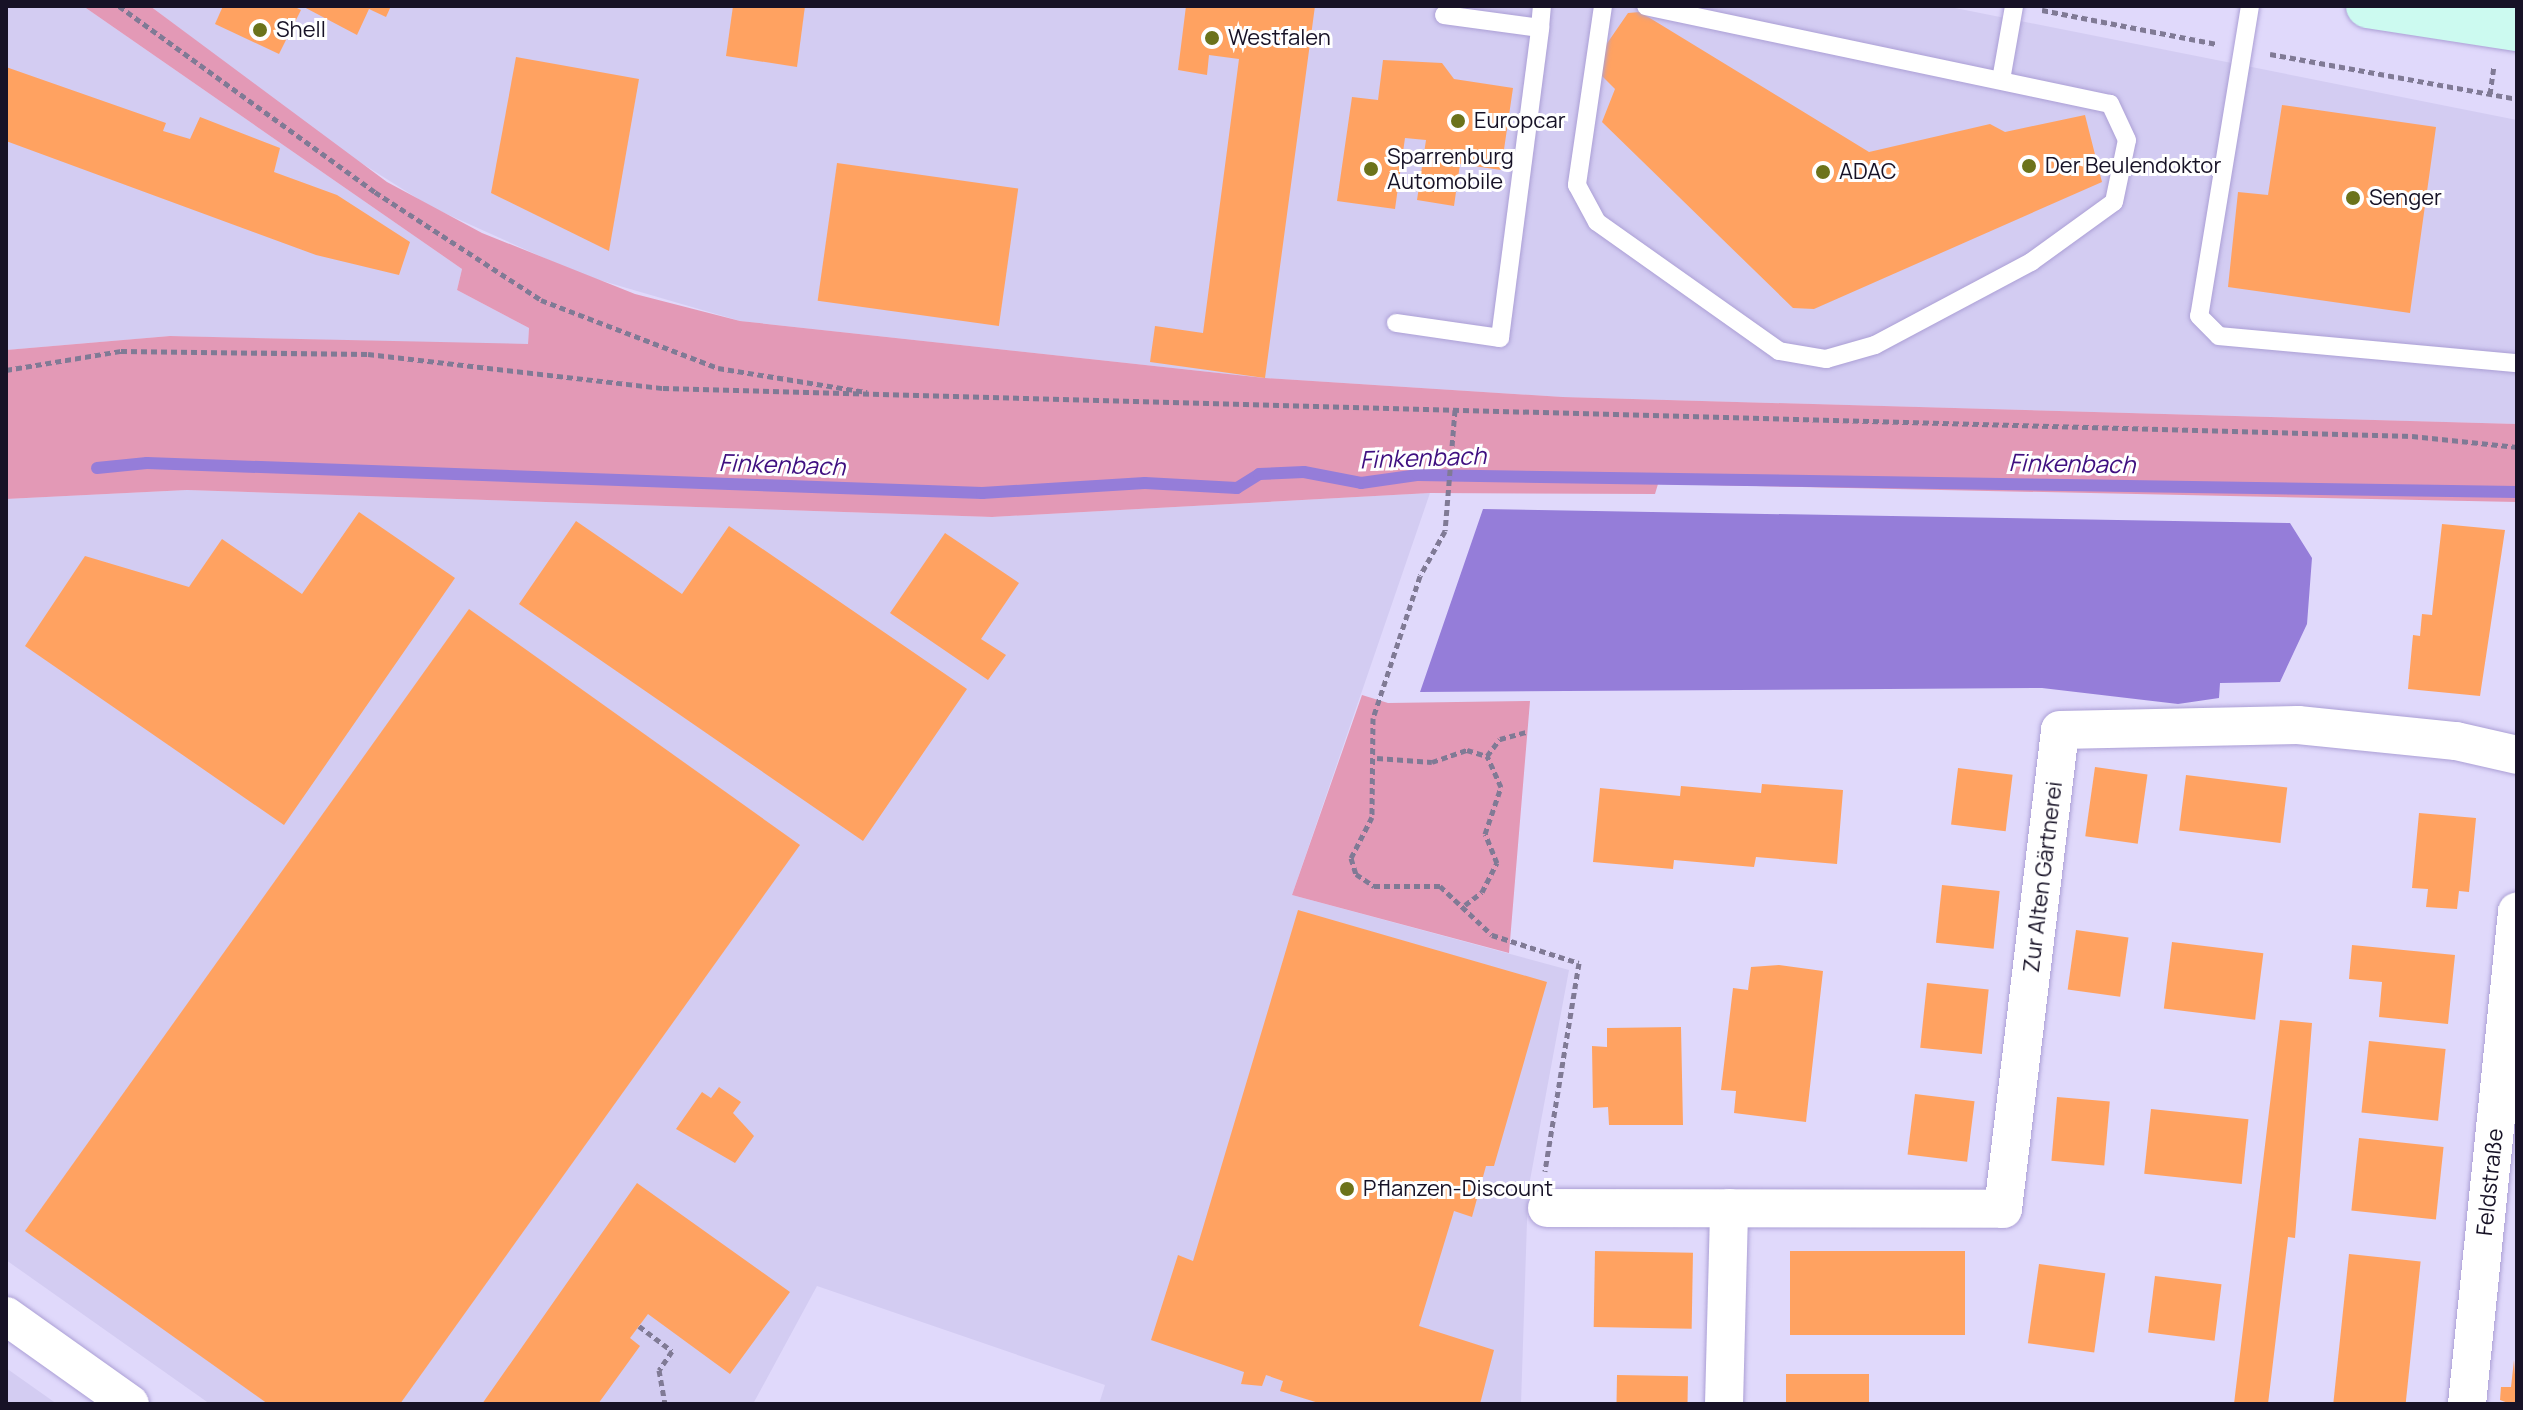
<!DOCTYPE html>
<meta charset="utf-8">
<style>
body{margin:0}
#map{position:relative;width:2523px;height:1410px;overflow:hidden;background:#e0d9fb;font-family:Manrope,sans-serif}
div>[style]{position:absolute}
.built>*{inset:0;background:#d3ccf2}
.green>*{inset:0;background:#e399b6}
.water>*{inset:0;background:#957dd9}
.stream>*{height:12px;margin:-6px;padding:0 6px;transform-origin:6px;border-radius:6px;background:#957dd9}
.building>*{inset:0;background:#ffa261;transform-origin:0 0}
.path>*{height:5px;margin-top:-2.5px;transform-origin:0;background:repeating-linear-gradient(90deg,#807a95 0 6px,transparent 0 10px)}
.roads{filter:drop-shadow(0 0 2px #ab9fd5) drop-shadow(0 0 2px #ab9fd5)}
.lane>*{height:18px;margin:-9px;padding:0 9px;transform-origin:9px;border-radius:9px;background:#fff}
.street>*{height:38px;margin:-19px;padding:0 19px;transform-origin:19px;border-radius:19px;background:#fff}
.secondary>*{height:44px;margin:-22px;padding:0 22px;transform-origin:22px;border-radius:22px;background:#ccfaf0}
.dots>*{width:22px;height:22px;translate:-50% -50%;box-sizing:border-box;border:4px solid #fff;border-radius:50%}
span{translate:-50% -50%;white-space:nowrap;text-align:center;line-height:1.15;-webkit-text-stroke:6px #fff;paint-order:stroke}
.poi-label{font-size:22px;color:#171226}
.left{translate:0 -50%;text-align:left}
.street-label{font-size:22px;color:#171226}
.water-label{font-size:24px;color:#3f0f80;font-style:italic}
.frame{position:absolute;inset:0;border:8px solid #171226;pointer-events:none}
</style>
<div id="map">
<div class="built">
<i style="clip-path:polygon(6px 6px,83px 6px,462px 269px,457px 290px,529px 328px,528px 345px,170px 336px,6px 350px)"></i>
<i style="clip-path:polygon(150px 6px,1945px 6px,2517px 120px,2517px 424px,1563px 397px,1265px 378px,740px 321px,582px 275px,431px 207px,339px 149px)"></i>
<i style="clip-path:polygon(187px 490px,992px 517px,1430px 493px,1292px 895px,1569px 970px,1528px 1191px,1521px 1404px,1099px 1404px,1105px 1385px,817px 1286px,753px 1404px,210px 1404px,6px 1260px,6px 499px)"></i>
<i style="clip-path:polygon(6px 1368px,57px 1404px,6px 1404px)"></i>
</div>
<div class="green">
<i style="clip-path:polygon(83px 6px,150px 6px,387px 182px,482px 233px,635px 294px,740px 321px,1265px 378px,1563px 397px,2517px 424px,2517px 502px,1658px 484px,1655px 494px,1430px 493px,992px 517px,187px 490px,6px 499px,6px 350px,170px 336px,528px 344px,529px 328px,457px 290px,462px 269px)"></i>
<i style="clip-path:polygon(1362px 695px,1388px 703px,1530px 701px,1509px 953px,1292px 895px)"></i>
</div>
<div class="water">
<i style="clip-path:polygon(1483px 509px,2290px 523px,2312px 558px,2307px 624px,2280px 682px,2220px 683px,2219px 698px,2178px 704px,2042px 688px,1420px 692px)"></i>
</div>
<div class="stream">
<i style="left:97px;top:468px;width:50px;rotate:-5.7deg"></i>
<i style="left:147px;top:463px;width:836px;rotate:2.06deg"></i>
<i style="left:982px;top:493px;width:163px;rotate:-3.5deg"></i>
<i style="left:1145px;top:483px;width:92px;rotate:3.1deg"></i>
<i style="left:1237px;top:488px;width:26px;rotate:-32deg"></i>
<i style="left:1259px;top:474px;width:45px;rotate:-2.5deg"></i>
<i style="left:1304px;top:472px;width:58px;rotate:10.9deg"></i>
<i style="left:1361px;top:483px;width:58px;rotate:-8deg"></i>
<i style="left:1418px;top:475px;width:1099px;rotate:0.89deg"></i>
</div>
<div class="building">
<i style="clip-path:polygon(223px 6px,293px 6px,301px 10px,279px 54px,215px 24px)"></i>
<i style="clip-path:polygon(302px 6px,391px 6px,386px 17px,369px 9px,357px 35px)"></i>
<i style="clip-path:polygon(733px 6px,805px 6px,797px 67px,726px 56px)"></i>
<i style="clip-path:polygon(1186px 6px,1315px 6px,1265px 378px,1150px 362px,1155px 326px,1203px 333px,1239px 59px,1209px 55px,1207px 75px,1178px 70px)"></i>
<i style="clip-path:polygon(1640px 12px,1869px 152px,1990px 124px,2005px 132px,2085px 115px,2102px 182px,1814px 309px,1793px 308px,1602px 122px,1615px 89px,1596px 70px,1599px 55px,1628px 13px)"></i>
<i style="clip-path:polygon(516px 57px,639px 79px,609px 251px,491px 193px)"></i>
<i style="clip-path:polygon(1383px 60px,1442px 63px,1454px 79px,1513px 88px,1501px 170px,1460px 164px,1454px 206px,1417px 200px,1426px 140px,1405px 138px,1395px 209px,1337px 201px,1352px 97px,1378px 100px)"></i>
<i style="clip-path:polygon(6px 67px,166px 123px,163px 131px,190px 139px,200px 117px,280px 148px,274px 172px,337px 195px,410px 242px,399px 275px,316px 255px,6px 141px)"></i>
<i style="clip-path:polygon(2282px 105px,2436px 127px,2410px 313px,2228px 287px,2238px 192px,2268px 195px)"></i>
<i style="left:837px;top:163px;width:183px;height:139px;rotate:8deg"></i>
<i style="clip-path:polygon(359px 512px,455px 578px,284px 825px,25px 646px,85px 556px,189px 587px,222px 539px,302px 594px)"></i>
<i style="clip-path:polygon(576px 521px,682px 594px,729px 526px,967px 689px,863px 841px,519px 604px)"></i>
<i style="clip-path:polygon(2442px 524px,2505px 530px,2480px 696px,2408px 689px,2413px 635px,2420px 636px,2422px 614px,2432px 615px)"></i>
<i style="clip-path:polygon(945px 533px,1019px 583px,981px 639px,1006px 655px,988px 680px,890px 613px)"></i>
<i style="clip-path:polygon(469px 609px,800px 845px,400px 1404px,268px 1404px,25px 1231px)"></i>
<i style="left:2095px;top:767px;width:53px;height:70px;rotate:8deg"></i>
<i style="left:1958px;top:768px;width:55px;height:57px;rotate:7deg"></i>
<i style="left:2186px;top:775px;width:102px;height:56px;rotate:7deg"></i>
<i style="clip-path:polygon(1762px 784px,1843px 790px,1837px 864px,1756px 857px,1754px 867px,1674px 860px,1673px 869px,1593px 862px,1600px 788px,1680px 796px,1681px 786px,1761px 793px)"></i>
<i style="clip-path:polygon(2419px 813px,2476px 818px,2469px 892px,2459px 891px,2457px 909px,2426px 907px,2428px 889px,2412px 888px)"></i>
<i style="left:1942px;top:885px;width:58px;height:58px;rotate:6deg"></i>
<i style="clip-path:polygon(1298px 910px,1547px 982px,1494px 1166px,1486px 1166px,1472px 1217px,1454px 1211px,1419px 1326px,1494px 1350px,1480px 1404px,1322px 1404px,1280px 1391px,1283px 1381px,1266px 1375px,1262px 1386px,1241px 1384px,1244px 1372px,1151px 1340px,1178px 1255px,1193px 1261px)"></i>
<i style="left:2076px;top:930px;width:53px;height:60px;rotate:8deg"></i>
<i style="left:2172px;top:942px;width:92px;height:67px;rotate:7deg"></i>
<i style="clip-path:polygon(2352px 945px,2455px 955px,2448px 1024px,2379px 1017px,2382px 982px,2349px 979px)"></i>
<i style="clip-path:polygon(1779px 965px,1823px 971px,1806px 1122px,1734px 1113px,1736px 1091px,1721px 1090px,1733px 988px,1748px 990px,1751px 967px)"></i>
<i style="left:1927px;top:983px;width:62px;height:65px;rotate:6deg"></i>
<i style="clip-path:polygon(2280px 1020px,2312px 1023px,2295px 1238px,2288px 1237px,2268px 1404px,2234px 1404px)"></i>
<i style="clip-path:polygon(1681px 1027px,1683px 1125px,1609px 1125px,1608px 1107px,1593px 1108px,1592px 1046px,1607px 1047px,1607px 1028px)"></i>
<i style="left:2369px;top:1041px;width:77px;height:72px;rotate:6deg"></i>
<i style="clip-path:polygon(719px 1087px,741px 1102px,733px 1113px,754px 1136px,735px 1163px,676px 1129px,702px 1092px,711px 1098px)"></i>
<i style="left:1915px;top:1094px;width:60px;height:61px;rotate:7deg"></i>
<i style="left:2057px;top:1097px;width:53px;height:64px;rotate:5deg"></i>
<i style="left:2151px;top:1109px;width:98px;height:65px;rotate:6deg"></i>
<i style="left:2359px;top:1138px;width:85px;height:73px;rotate:6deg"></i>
<i style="clip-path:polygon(637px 1183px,790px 1292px,730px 1374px,648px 1314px,630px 1338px,640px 1346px,598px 1404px,482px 1404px)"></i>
<i style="left:1595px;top:1251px;width:98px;height:76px;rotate:1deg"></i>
<i style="left:1790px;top:1251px;width:175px;height:84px"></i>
<i style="left:2349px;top:1254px;width:72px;height:151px;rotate:6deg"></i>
<i style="left:2039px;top:1264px;width:67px;height:80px;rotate:8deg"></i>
<i style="left:2155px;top:1276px;width:67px;height:57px;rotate:7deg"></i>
<i style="clip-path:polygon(2514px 1360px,2517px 1404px,2511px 1404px,2500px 1400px,2501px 1387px,2511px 1387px)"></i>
<i style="left:1869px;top:1374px;width:30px;height:83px;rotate:90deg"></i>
<i style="left:1617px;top:1375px;width:71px;height:29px;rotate:1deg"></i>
</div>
<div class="path">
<i style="left:119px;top:6px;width:316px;rotate:36deg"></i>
<i style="left:375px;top:192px;width:198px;rotate:33deg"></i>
<i style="left:541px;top:300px;width:190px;rotate:21deg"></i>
<i style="left:718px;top:368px;width:151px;rotate:9.2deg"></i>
<i style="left:2042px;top:10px;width:178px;rotate:11deg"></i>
<i style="left:2270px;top:54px;width:251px;rotate:10.3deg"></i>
<i style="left:2490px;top:94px;width:27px;rotate:-82deg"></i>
<i style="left:6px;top:370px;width:117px;rotate:-9.4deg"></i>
<i style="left:121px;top:351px;width:247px;rotate:0.7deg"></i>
<i style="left:368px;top:354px;width:297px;rotate:6.6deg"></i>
<i style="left:663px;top:388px;width:1750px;rotate:1.57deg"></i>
<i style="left:2412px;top:436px;width:106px;rotate:6deg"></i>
<i style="left:1455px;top:410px;width:121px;rotate:94.7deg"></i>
<i style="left:1445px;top:531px;width:51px;rotate:119.1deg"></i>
<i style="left:1420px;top:576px;width:150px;rotate:108.3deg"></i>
<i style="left:1373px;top:718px;width:99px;rotate:90.6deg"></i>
<i style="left:1372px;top:817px;width:46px;rotate:117.1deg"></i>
<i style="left:1351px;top:858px;width:17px;rotate:73deg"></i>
<i style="left:1356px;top:874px;width:22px;rotate:34deg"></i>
<i style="left:1374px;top:886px;width:66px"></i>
<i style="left:1440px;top:886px;width:71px;rotate:43.3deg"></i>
<i style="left:1492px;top:935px;width:91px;rotate:17.8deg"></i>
<i style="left:1579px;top:963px;width:211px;rotate:99.3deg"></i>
<i style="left:1377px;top:758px;width:55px;rotate:4.2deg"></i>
<i style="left:1432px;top:762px;width:37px;rotate:-19deg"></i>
<i style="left:1467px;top:750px;width:21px;rotate:17deg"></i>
<i style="left:1487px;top:756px;width:21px;rotate:-53deg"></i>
<i style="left:1500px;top:739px;width:28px;rotate:-15deg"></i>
<i style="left:1465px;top:905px;width:21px;rotate:-37deg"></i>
<i style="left:1482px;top:892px;width:33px;rotate:-63deg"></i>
<i style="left:1497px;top:863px;width:31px;rotate:-112deg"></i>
<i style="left:1485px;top:834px;width:50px;rotate:-71.2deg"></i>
<i style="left:1501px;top:787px;width:34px;rotate:-114deg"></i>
<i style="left:639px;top:1326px;width:41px;rotate:37.1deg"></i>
<i style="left:672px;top:1351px;width:23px;rotate:124deg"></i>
<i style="left:659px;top:1370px;width:35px;rotate:80deg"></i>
</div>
<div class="roads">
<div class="lane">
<i style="left:1603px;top:6px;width:181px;rotate:98.3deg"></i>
<i style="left:1577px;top:185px;width:42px;rotate:61.6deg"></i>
<i style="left:1597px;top:222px;width:223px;rotate:35.3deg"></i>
<i style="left:1779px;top:351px;width:48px;rotate:9.7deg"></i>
<i style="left:1826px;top:359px;width:51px;rotate:-15.9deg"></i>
<i style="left:1875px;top:345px;width:177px;rotate:-28deg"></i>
<i style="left:2031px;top:262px;width:102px;rotate:-35.9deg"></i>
<i style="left:2114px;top:202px;width:63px;rotate:-78.2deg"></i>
<i style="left:2127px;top:140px;width:40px;rotate:-115deg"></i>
<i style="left:2110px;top:104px;width:474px;rotate:-168.1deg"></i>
<i style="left:2250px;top:6px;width:314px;rotate:99.3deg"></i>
<i style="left:2199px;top:316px;width:28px;rotate:45deg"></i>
<i style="left:2219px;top:336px;width:299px;rotate:5.2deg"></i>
<i style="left:1444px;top:15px;width:97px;rotate:7.7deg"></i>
<i style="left:1540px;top:28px;width:22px;rotate:-85deg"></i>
<i style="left:2001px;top:80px;width:75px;rotate:-80deg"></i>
<i style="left:1396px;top:323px;width:105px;rotate:8.2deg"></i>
<i style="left:1500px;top:338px;width:313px;rotate:-82.6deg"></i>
</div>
<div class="street">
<i style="left:1547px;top:1208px;width:456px;rotate:0.1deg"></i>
<i style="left:2003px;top:1209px;width:482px;rotate:-83.2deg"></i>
<i style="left:2060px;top:730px;width:238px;rotate:-1.2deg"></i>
<i style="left:2298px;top:725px;width:159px;rotate:5.8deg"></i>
<i style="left:2456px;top:741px;width:63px;rotate:12.9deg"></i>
<i style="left:6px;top:1316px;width:152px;rotate:35.4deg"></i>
<i style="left:1724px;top:1404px;width:196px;rotate:-88.5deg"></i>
<i style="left:2467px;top:1404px;width:495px;rotate:-84.2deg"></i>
</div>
<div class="secondary">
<i style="left:2368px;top:6px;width:151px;rotate:8.8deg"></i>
</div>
</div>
<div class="dots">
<i style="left:260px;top:30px;background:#6c731b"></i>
<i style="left:1212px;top:38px;background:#6c731b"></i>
<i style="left:1458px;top:121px;background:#6c731b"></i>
<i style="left:2029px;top:166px;background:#6c731b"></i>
<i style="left:1371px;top:169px;background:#6c731b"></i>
<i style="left:1823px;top:172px;background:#6c731b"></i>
<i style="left:2353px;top:198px;background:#6c731b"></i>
<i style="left:1347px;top:1189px;background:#6c731b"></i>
</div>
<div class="poi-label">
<span class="left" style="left:276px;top:30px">Shell</span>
<span class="left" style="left:1228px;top:38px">Westfalen</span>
<span class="left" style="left:1474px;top:121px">Europcar</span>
<span class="left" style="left:1387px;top:169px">Sparrenburg<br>Automobile</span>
<span class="left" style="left:2045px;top:166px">Der Beulendoktor</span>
<span class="left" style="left:1839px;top:172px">ADAC</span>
<span class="left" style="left:2369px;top:198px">Senger</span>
<span class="left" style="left:1363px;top:1189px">Pflanzen-Discount</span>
</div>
<div class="street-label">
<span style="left:2043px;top:877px;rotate:-83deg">Zur Alten Gärtnerei</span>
<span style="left:2490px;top:1182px;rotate:-84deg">Feldstraße</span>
</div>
<div class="water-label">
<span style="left:1423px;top:457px;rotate:-2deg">Finkenbach</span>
<span style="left:2072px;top:463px;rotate:1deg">Finkenbach</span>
<span style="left:782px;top:464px;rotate:2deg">Finkenbach</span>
</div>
<div class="frame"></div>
</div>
